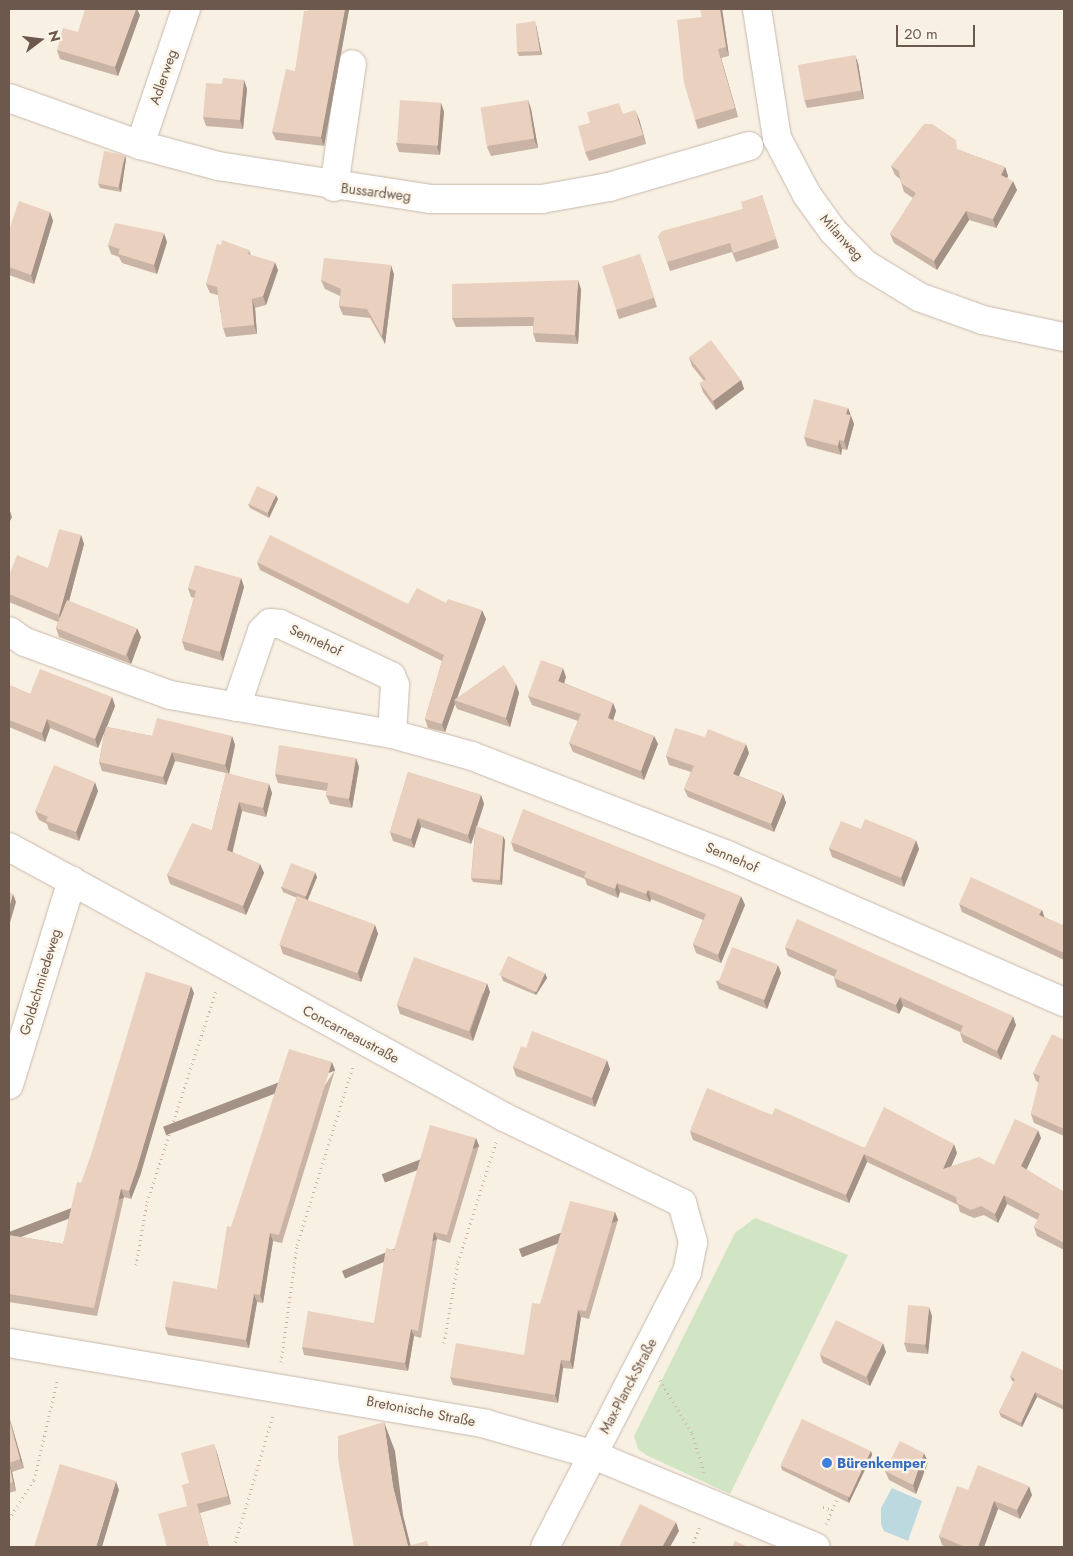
<!DOCTYPE html>
<meta charset="utf-8">
<style>
body{margin:0}
#map{position:relative;width:1073px;height:1556px;overflow:hidden;background:#f8f0e3;font-family:Jost,sans-serif}
div>[style]{position:absolute}
.green>*{inset:0;background:#d1e4c4}
.water>*{inset:0;background:#bbd9df}
.path>*{height:3px;margin-top:-1.5px;transform-origin:0;background:repeating-linear-gradient(90deg,#ceb4a3 0 1px,transparent 0 5px)}
.roads{filter:drop-shadow(0 0 1px #c7b8ac) drop-shadow(0 0 1px #c7b8ac)}
.minor>*{height:28px;margin:-14px;padding:0 14px;transform-origin:14px;border-radius:14px;background:#fff}
.wall>*{inset:0;background:#c9b3a4}
.shaded-wall>*{inset:0;background:#a49286;transform-origin:0 0}
.building>*{inset:0;background:#ead0bf;transform-origin:0 0}
.dots>*{width:14px;height:14px;translate:-50% -50%;box-sizing:border-box;border:2px solid #fcf5e9;border-radius:50%}
span{translate:-50% -50%;white-space:nowrap;text-align:center;line-height:1.15;-webkit-text-stroke:4.5px #fcf5e9;paint-order:stroke}
.street-label{font-size:14px;color:#6d584d}
.shop-label{font-size:14px;color:#366cbe;font-weight:700}
.left{translate:0 -50%;text-align:left}
.frame{position:absolute;inset:0;border:10px solid #6d584d;pointer-events:none}
.north{position:absolute;left:15px;top:15px;width:50px;height:50px;-webkit-text-stroke:4px #fcf5e9;paint-order:stroke;rotate:75deg;font-size:14px;font-weight:700;line-height:20px;text-align:center;color:#6d584d}
.north::after{content:'';display:block;margin:auto;width:18px;height:22px;background:#6d584d;clip-path:polygon(50% 0,100% 100%,50% 72%,0 100%)}
.scale{position:absolute;left:896px;top:25px;width:79px;height:22px;box-sizing:border-box;border:2px solid #6d584d;border-top:0;padding-left:6px;font-size:15px;line-height:18px;white-space:nowrap;color:#6d584d;-webkit-text-stroke:4px #fcf5e9;paint-order:stroke}
</style>
<div id="map">
<div class="green">
<i style="clip-path:polygon(755px 1218px,848px 1255px,730px 1494px,646px 1455px,638px 1449px,634px 1436px,735px 1233px)"></i>
</div>
<div class="water">
<i style="clip-path:polygon(892px 1488px,922px 1501px,908px 1541px,884px 1531px,881px 1524px,881px 1508px)"></i>
</div>
<div class="path">
<i style="left:136px;top:1265px;width:64px;rotate:-80.1deg"></i>
<i style="left:147px;top:1202px;width:222px;rotate:-71.9deg"></i>
<i style="left:444px;top:1343px;width:82px;rotate:-80.2deg"></i>
<i style="left:458px;top:1262px;width:126px;rotate:-72.4deg"></i>
<i style="left:281px;top:1362px;width:118px;rotate:-82.2deg"></i>
<i style="left:297px;top:1245px;width:188px;rotate:-72.6deg"></i>
<i style="left:660px;top:1380px;width:62px;rotate:58.9deg"></i>
<i style="left:692px;top:1433px;width:41px;rotate:72.9deg"></i>
<i style="left:823px;top:1507px;width:9px;rotate:18deg"></i>
<i style="left:9px;top:1519px;width:46px;rotate:-57.3deg"></i>
<i style="left:34px;top:1480px;width:105px;rotate:-76.8deg"></i>
<i style="left:826px;top:1524px;width:30px;rotate:-66deg"></i>
<i style="left:234px;top:1547px;width:138px;rotate:-73.5deg"></i>
<i style="left:691px;top:1547px;width:22px;rotate:-66deg"></i>
</div>
<div class="roads">
<div class="minor">
<i style="left:757px;top:9px;width:131px;rotate:81.2deg"></i>
<i style="left:777px;top:138px;width:64px;rotate:62.2deg"></i>
<i style="left:807px;top:195px;width:44px;rotate:54.2deg"></i>
<i style="left:833px;top:231px;width:46px;rotate:45.9deg"></i>
<i style="left:865px;top:264px;width:63px;rotate:31.4deg"></i>
<i style="left:919px;top:297px;width:68px;rotate:19.8deg"></i>
<i style="left:983px;top:320px;width:83px;rotate:11.9deg"></i>
<i style="left:9px;top:98px;width:139px;rotate:19.7deg"></i>
<i style="left:140px;top:145px;width:81px;rotate:15.1deg"></i>
<i style="left:218px;top:166px;width:216px;rotate:8.8deg"></i>
<i style="left:431px;top:199px;width:111px"></i>
<i style="left:542px;top:199px;width:68px;rotate:-10.2deg"></i>
<i style="left:609px;top:187px;width:146px;rotate:-16.3deg"></i>
<i style="left:140px;top:145px;width:144px;rotate:-71.3deg"></i>
<i style="left:334px;top:187px;width:124px;rotate:-81.7deg"></i>
<i style="left:9px;top:631px;width:19px;rotate:35deg"></i>
<i style="left:25px;top:642px;width:154px;rotate:20.1deg"></i>
<i style="left:170px;top:695px;width:225px;rotate:10deg"></i>
<i style="left:392px;top:734px;width:83px;rotate:15.4deg"></i>
<i style="left:472px;top:756px;width:274px;rotate:21.2deg"></i>
<i style="left:727px;top:855px;width:368px;rotate:23.6deg"></i>
<i style="left:236px;top:707px;width:80px;rotate:-71.1deg"></i>
<i style="left:262px;top:631px;width:11px;rotate:-45deg"></i>
<i style="left:270px;top:623px;width:10px;rotate:6deg"></i>
<i style="left:280px;top:624px;width:123px;rotate:25.1deg"></i>
<i style="left:391px;top:676px;width:10px;rotate:66deg"></i>
<i style="left:395px;top:685px;width:49px;rotate:93.5deg"></i>
<i style="left:9px;top:847px;width:564px;rotate:28.61deg"></i>
<i style="left:504px;top:1117px;width:198px;rotate:25.8deg"></i>
<i style="left:682px;top:1203px;width:41px;rotate:74.2deg"></i>
<i style="left:693px;top:1242px;width:31px;rotate:101deg"></i>
<i style="left:687px;top:1272px;width:309px;rotate:117.3deg"></i>
<i style="left:9px;top:1085px;width:214px;rotate:-72.9deg"></i>
<i style="left:9px;top:1343px;width:484px;rotate:9.6deg"></i>
<i style="left:486px;top:1424px;width:109px;rotate:15.9deg"></i>
<i style="left:591px;top:1454px;width:243px;rotate:22.5deg"></i>
</div>
</div>
<div class="wall">
<i style="clip-path:polygon(309px 9px,349px 9px,349px 10px,324px 146px,276px 140px,272px 132px,295px 71px)"></i>
<i style="clip-path:polygon(722px 9px,729px 56px,721px 58px,738px 117px,698px 129px,695px 120px,702px 17px)"></i>
<i style="clip-path:polygon(140px 15px,118px 76px,60px 59px,57px 50px,78px 32px)"></i>
<i style="clip-path:polygon(536px 25px,542px 55px,519px 56px,517px 52px)"></i>
<i style="clip-path:polygon(858px 63px,864px 99px,807px 108px,804px 99px)"></i>
<i style="clip-path:polygon(244px 80px,247px 89px,243px 129px,206px 126px,203px 117px,222px 84px)"></i>
<i style="clip-path:polygon(528px 100px,531px 109px,538px 148px,491px 156px,487px 147px)"></i>
<i style="clip-path:polygon(441px 103px,444px 112px,440px 155px,399px 152px,396px 143px)"></i>
<i style="clip-path:polygon(623px 114px,639px 119px,646px 144px,589px 161px,585px 152px)"></i>
<i style="clip-path:polygon(959px 150px,1005px 167px,1008px 176px,1007px 178px,1017px 190px,996px 228px,969px 220px,937px 270px,894px 243px,890px 234px,913px 198px,904px 192px,900px 179px,895px 175px,891px 166px)"></i>
<i style="clip-path:polygon(126px 159px,121px 192px,100px 188px,98px 183px)"></i>
<i style="clip-path:polygon(762px 195px,779px 248px,736px 262px,732px 252px,670px 271px,658px 236px,743px 209px)"></i>
<i style="clip-path:polygon(50px 212px,53px 221px,34px 284px,9px 275px,9px 230px)"></i>
<i style="clip-path:polygon(167px 242px,157px 274px,122px 263px,119px 257px,111px 254px,108px 245px)"></i>
<i style="clip-path:polygon(221px 245px,249px 250px,251px 255px,278px 270px,266px 305px,255px 308px,257px 334px,226px 337px,223px 328px,218px 295px,210px 293px,206px 284px)"></i>
<i style="clip-path:polygon(643px 263px,657px 307px,619px 319px,616px 310px)"></i>
<i style="clip-path:polygon(394px 274px,385px 344px,370px 318px,343px 315px,339px 306px,340px 296px,325px 289px,321px 280px)"></i>
<i style="clip-path:polygon(581px 289px,578px 344px,536px 342px,533px 333px,533px 326px,456px 327px,452px 318px)"></i>
<i style="clip-path:polygon(689px 357px,741px 380px,744px 389px,716px 410px,703px 392px,700px 383px,704px 381px,692px 366px)"></i>
<i style="clip-path:polygon(848px 408px,854px 424px,847px 450px,842px 449px,841px 455px,807px 446px,804px 437px)"></i>
<i style="clip-path:polygon(278px 499px,269px 518px,250px 508px,248px 504px)"></i>
<i style="clip-path:polygon(81px 535px,84px 544px,69px 601px,141px 637px,131px 664px,59px 637px,56px 628px,58px 622px,9px 602px,9px 576px,48px 568px)"></i>
<i style="clip-path:polygon(257px 562px,408px 604px,446px 603px,486px 619px,457px 698px,516px 684px,519px 693px,510px 727px,457px 709px,455px 704px,445px 732px,428px 728px,425px 719px,442px 661px,260px 570px)"></i>
<i style="clip-path:polygon(241px 578px,244px 587px,223px 661px,185px 650px,182px 641px,194px 598px,191px 597px,188px 588px)"></i>
<i style="clip-path:polygon(566px 677px,564px 683px,613px 703px,616px 711px,613px 720px,654px 736px,658px 744px,644px 780px,573px 752px,569px 743px,578px 721px,532px 705px,528px 696px)"></i>
<i style="clip-path:polygon(9px 685px,30px 694px,112px 697px,115px 706px,107px 727px,152px 736px,232px 736px,235px 745px,229px 774px,269px 784px,272px 793px,266px 817px,242px 811px,232px 852px,260px 864px,264px 873px,246px 915px,170px 884px,167px 875px,212px 830px,226px 773px,175px 761px,166px 785px,102px 771px,99px 762px,105px 730px,98px 748px,50px 728px,45px 742px,9px 727px)"></i>
<i style="clip-path:polygon(749px 753px,739px 776px,783px 794px,786px 803px,774px 832px,688px 797px,684px 789px,691px 772px,669px 765px,666px 756px)"></i>
<i style="clip-path:polygon(356px 758px,359px 767px,352px 808px,330px 804px,326px 795px,327px 791px,278px 783px,275px 774px)"></i>
<i style="clip-path:polygon(408px 772px,481px 795px,484px 804px,477px 827px,505px 840px,502px 885px,473px 882px,471px 878px,475px 833px,471px 844px,421px 827px,414px 848px,393px 841px,390px 832px)"></i>
<i style="clip-path:polygon(98px 791px,79px 841px,49px 830px,47px 824px,39px 820px,35px 811px)"></i>
<i style="clip-path:polygon(861px 829px,919px 849px,904px 887px,832px 857px,829px 848px)"></i>
<i style="clip-path:polygon(511px 842px,745px 905px,721px 963px,696px 953px,693px 944px,703px 920px,651px 899px,650px 902px,620px 892px,618px 898px,587px 885px,585px 879px,514px 851px)"></i>
<i style="clip-path:polygon(317px 877px,307px 900px,375px 925px,378px 934px,361px 982px,283px 954px,280px 945px,297px 898px,283px 892px,281px 887px)"></i>
<i style="clip-path:polygon(959px 904px,1042px 910px,1044px 917px,1064px 926px,1064px 960px,962px 912px)"></i>
<i style="clip-path:polygon(785px 947px,1016px 1025px,1001px 1060px,963px 1042px,960px 1033px,960px 1032px,903px 1006px,899px 1014px,837px 987px,834px 978px,835px 977px,788px 956px)"></i>
<i style="clip-path:polygon(545px 973px,547px 978px,536px 995px,503px 981px,501px 976px)"></i>
<i style="clip-path:polygon(781px 973px,767px 1009px,719px 989px,716px 981px)"></i>
<i style="clip-path:polygon(490px 992px,473px 1041px,400px 1014px,397px 1005px)"></i>
<i style="clip-path:polygon(194px 993px,140px 1176px,131px 1199px,124px 1197px,97px 1316px,9px 1302px,9px 1235px,63px 1244px,81px 1183px)"></i>
<i style="clip-path:polygon(1064px 1040px,1064px 1136px,1034px 1123px,1031px 1114px,1039px 1083px,1036px 1081px,1033px 1073px)"></i>
<i style="clip-path:polygon(526px 1048px,610px 1069px,595px 1107px,516px 1076px,513px 1067px)"></i>
<i style="clip-path:polygon(335px 1070px,282px 1243px,273px 1241px,263px 1303px,257px 1302px,249px 1348px,168px 1335px,165px 1327px,217px 1289px,231px 1227px)"></i>
<i style="clip-path:polygon(772px 1115px,865px 1148px,957px 1153px,951px 1166px,994px 1165px,1041px 1138px,1026px 1170px,1064px 1192px,1064px 1250px,1037px 1236px,1034px 1227px,1038px 1220px,1007px 1204px,998px 1223px,984px 1215px,974px 1218px,960px 1212px,958px 1205px,867px 1162px,849px 1203px,693px 1140px,690px 1131px)"></i>
<i style="clip-path:polygon(476px 1138px,479px 1146px,450px 1243px,437px 1239px,421px 1338px,414px 1336px,408px 1371px,304px 1355px,302px 1347px,374px 1323px,394px 1250px)"></i>
<i style="clip-path:polygon(615px 1212px,618px 1220px,589px 1319px,581px 1317px,573px 1369px,563px 1368px,558px 1403px,453px 1385px,450px 1377px,524px 1355px,540px 1304px)"></i>
<i style="clip-path:polygon(932px 1316px,928px 1354px,907px 1352px,904px 1343px)"></i>
<i style="clip-path:polygon(886px 1352px,870px 1386px,823px 1363px,820px 1355px)"></i>
<i style="clip-path:polygon(1064px 1371px,1064px 1410px,1037px 1397px,1022px 1427px,1001px 1417px,999px 1412px,1014px 1382px,1012px 1381px,1010px 1376px)"></i>
<i style="clip-path:polygon(9px 1416px,24px 1468px,12px 1472px,16px 1491px,9px 1493px)"></i>
<i style="clip-path:polygon(871px 1451px,872px 1455px,849px 1503px,782px 1470px,781px 1466px)"></i>
<i style="clip-path:polygon(217px 1453px,231px 1504px,200px 1513px,209px 1547px,167px 1547px,187px 1506px)"></i>
<i style="clip-path:polygon(928px 1462px,916px 1494px,889px 1480px,885px 1471px)"></i>
<i style="clip-path:polygon(968px 1490px,1032px 1495px,1020px 1519px,998px 1509px,984px 1547px,947px 1547px,942px 1545px,939px 1536px)"></i>
</div>
<div class="shaded-wall">
<i style="clip-path:polygon(136px 9px,137px 9px,140px 15px,118px 76px,115px 67px)"></i>
<i style="clip-path:polygon(345px 9px,349px 9px,349px 10px,324px 146px,321px 137px)"></i>
<i style="clip-path:polygon(720px 9px,722px 9px,729px 56px,726px 47px)"></i>
<i style="clip-path:polygon(535px 21px,536px 25px,542px 55px,540px 51px)"></i>
<i style="clip-path:polygon(718px 49px,721px 58px,738px 117px,735px 108px)"></i>
<i style="clip-path:polygon(855px 55px,858px 63px,864px 99px,861px 90px)"></i>
<i style="clip-path:polygon(244px 80px,247px 89px,243px 129px,240px 120px)"></i>
<i style="clip-path:polygon(528px 100px,531px 109px,538px 148px,534px 139px)"></i>
<i style="clip-path:polygon(441px 103px,444px 112px,440px 155px,437px 147px)"></i>
<i style="clip-path:polygon(635px 110px,639px 119px,646px 144px,643px 135px)"></i>
<i style="clip-path:polygon(125px 155px,126px 159px,121px 192px,119px 187px)"></i>
<i style="clip-path:polygon(1005px 167px,1008px 176px,1004px 184px,1001px 175px)"></i>
<i style="clip-path:polygon(1013px 181px,1017px 190px,996px 228px,993px 219px)"></i>
<i style="clip-path:polygon(966px 211px,969px 220px,937px 270px,934px 261px)"></i>
<i style="clip-path:polygon(50px 212px,53px 221px,34px 284px,31px 275px)"></i>
<i style="clip-path:polygon(164px 233px,167px 242px,157px 274px,154px 265px)"></i>
<i style="clip-path:polygon(275px 262px,278px 270px,266px 305px,263px 296px)"></i>
<i style="clip-path:polygon(391px 265px,394px 274px,385px 344px,382px 336px)"></i>
<i style="clip-path:polygon(578px 280px,581px 289px,578px 344px,575px 335px)"></i>
<i style="clip-path:polygon(252px 299px,255px 308px,257px 334px,254px 325px)"></i>
<i style="clip-path:polygon(741px 380px,744px 389px,716px 410px,713px 401px)"></i>
<i style="clip-path:polygon(848px 408px,854px 424px,847px 450px,844px 441px,846px 414px)"></i>
<i style="clip-path:polygon(839px 440px,842px 449px,841px 455px,838px 446px)"></i>
<i style="clip-path:polygon(276px 495px,278px 499px,269px 518px,268px 513px)"></i>
<i style="clip-path:polygon(9px 508px,12px 517px,9px 523px)"></i>
<i style="clip-path:polygon(81px 535px,84px 544px,63px 624px,59px 615px)"></i>
<i style="clip-path:polygon(241px 578px,244px 587px,223px 661px,220px 652px)"></i>
<i style="clip-path:polygon(482px 610px,486px 619px,456px 701px,454px 700px,455px 704px,445px 732px,442px 724px)"></i>
<i style="clip-path:polygon(137px 628px,141px 637px,131px 664px,127px 655px)"></i>
<i style="clip-path:polygon(563px 668px,566px 677px,562px 690px,558px 681px)"></i>
<i style="clip-path:polygon(516px 684px,519px 693px,510px 727px,506px 718px)"></i>
<i style="clip-path:polygon(112px 697px,115px 706px,98px 748px,95px 739px)"></i>
<i style="clip-path:polygon(613px 703px,616px 711px,611px 727px,608px 718px)"></i>
<i style="clip-path:polygon(47px 719px,50px 728px,45px 742px,42px 733px)"></i>
<i style="clip-path:polygon(232px 736px,235px 745px,229px 774px,225px 765px)"></i>
<i style="clip-path:polygon(654px 736px,658px 744px,644px 780px,641px 771px)"></i>
<i style="clip-path:polygon(746px 744px,749px 753px,736px 782px,733px 774px)"></i>
<i style="clip-path:polygon(172px 752px,175px 761px,166px 785px,163px 777px)"></i>
<i style="clip-path:polygon(356px 758px,359px 767px,352px 808px,349px 799px)"></i>
<i style="clip-path:polygon(95px 782px,98px 791px,79px 841px,76px 832px)"></i>
<i style="clip-path:polygon(269px 784px,272px 793px,266px 817px,263px 808px)"></i>
<i style="clip-path:polygon(783px 794px,786px 803px,774px 832px,771px 824px)"></i>
<i style="clip-path:polygon(481px 795px,484px 804px,471px 844px,468px 835px)"></i>
<i style="clip-path:polygon(239px 802px,242px 811px,231px 859px,227px 850px)"></i>
<i style="clip-path:polygon(418px 818px,421px 827px,414px 848px,411px 839px)"></i>
<i style="clip-path:polygon(503px 836px,505px 840px,502px 885px,500px 880px)"></i>
<i style="clip-path:polygon(916px 840px,919px 849px,904px 887px,901px 878px)"></i>
<i style="clip-path:polygon(260px 864px,264px 873px,246px 915px,243px 906px)"></i>
<i style="clip-path:polygon(315px 872px,317px 877px,307px 902px,305px 897px)"></i>
<i style="clip-path:polygon(617px 883px,620px 892px,618px 898px,615px 889px)"></i>
<i style="clip-path:polygon(648px 890px,651px 899px,650px 902px,646px 894px)"></i>
<i style="clip-path:polygon(13px 894px,16px 902px,9px 926px,9px 907px)"></i>
<i style="clip-path:polygon(741px 896px,745px 905px,721px 963px,718px 955px)"></i>
<i style="clip-path:polygon(1042px 910px,1045px 919px,1039px 915px)"></i>
<i style="clip-path:polygon(375px 925px,378px 934px,361px 982px,358px 973px)"></i>
<i style="clip-path:polygon(778px 965px,781px 973px,767px 1009px,764px 1001px)"></i>
<i style="clip-path:polygon(545px 973px,547px 978px,536px 995px,534px 991px)"></i>
<i style="clip-path:polygon(487px 983px,490px 992px,473px 1041px,470px 1032px)"></i>
<i style="clip-path:polygon(191px 986px,194px 993px,140px 1176px,131px 1199px,129px 1191px)"></i>
<i style="clip-path:polygon(900px 997px,903px 1006px,899px 1014px,896px 1005px)"></i>
<i style="clip-path:polygon(1013px 1016px,1016px 1025px,1001px 1060px,997px 1051px)"></i>
<i style="clip-path:polygon(607px 1060px,610px 1069px,595px 1107px,592px 1098px)"></i>
<i style="left:332px;top:1062px;width:9px;height:181px;rotate:69deg"></i>
<i style="clip-path:polygon(1038px 1130px,1041px 1138px,1024px 1175px,1021px 1166px)"></i>
<i style="left:476px;top:1138px;width:9px;height:101px;rotate:69deg"></i>
<i style="clip-path:polygon(954px 1144px,957px 1153px,946px 1178px,943px 1169px)"></i>
<i style="clip-path:polygon(864px 1154px,867px 1162px,849px 1203px,846px 1195px)"></i>
<i style="left:121px;top:1189px;width:9px;height:122px;rotate:69deg"></i>
<i style="clip-path:polygon(1004px 1195px,1007px 1204px,998px 1223px,995px 1214px)"></i>
<i style="left:615px;top:1212px;width:9px;height:103px;rotate:69deg"></i>
<i style="left:434px;top:1232px;width:8px;height:100px;rotate:67deg"></i>
<i style="clip-path:polygon(270px 1233px,273px 1241px,263px 1303px,260px 1295px)"></i>
<i style="clip-path:polygon(254px 1294px,257px 1302px,249px 1348px,246px 1340px)"></i>
<i style="clip-path:polygon(929px 1307px,932px 1316px,928px 1354px,925px 1345px)"></i>
<i style="clip-path:polygon(578px 1310px,581px 1317px,573px 1369px,570px 1361px)"></i>
<i style="clip-path:polygon(411px 1329px,414px 1336px,408px 1371px,405px 1363px)"></i>
<i style="clip-path:polygon(883px 1343px,886px 1352px,870px 1386px,867px 1377px)"></i>
<i style="clip-path:polygon(561px 1360px,563px 1368px,558px 1403px,555px 1395px)"></i>
<i style="clip-path:polygon(1035px 1392px,1037px 1397px,1022px 1427px,1021px 1423px)"></i>
<i style="clip-path:polygon(9px 1416px,24px 1468px,20px 1459px)"></i>
<i style="clip-path:polygon(384px 1422px,395px 1451px,403px 1515px,411px 1547px,408px 1547px,393px 1487px)"></i>
<i style="clip-path:polygon(214px 1444px,217px 1453px,231px 1504px,228px 1496px)"></i>
<i style="clip-path:polygon(871px 1451px,872px 1455px,849px 1503px,848px 1498px)"></i>
<i style="clip-path:polygon(924px 1453px,928px 1462px,916px 1494px,913px 1485px)"></i>
<i style="clip-path:polygon(9px 1463px,12px 1472px,16px 1491px,13px 1482px)"></i>
<i style="clip-path:polygon(116px 1481px,119px 1490px,102px 1547px,96px 1547px)"></i>
<i style="clip-path:polygon(1029px 1486px,1032px 1495px,1020px 1519px,1017px 1510px)"></i>
<i style="clip-path:polygon(994px 1501px,998px 1509px,984px 1547px,978px 1547px)"></i>
<i style="clip-path:polygon(676px 1522px,679px 1531px,670px 1547px,662px 1547px)"></i>
</div>
<div class="building">
<i style="clip-path:polygon(85px 9px,136px 9px,115px 67px,57px 50px,63px 28px,78px 32px)"></i>
<i style="clip-path:polygon(309px 9px,345px 9px,321px 137px,272px 132px,286px 69px,295px 71px,304px 11px,309px 11px)"></i>
<i style="clip-path:polygon(700px 9px,720px 9px,726px 47px,718px 49px,735px 108px,695px 120px,684px 83px,677px 20px,702px 17px)"></i>
<i style="clip-path:polygon(535px 21px,540px 51px,517px 52px,516px 24px)"></i>
<i style="left:855px;top:55px;width:36px;height:58px;rotate:80deg"></i>
<i style="clip-path:polygon(223px 78px,244px 80px,240px 120px,203px 117px,206px 83px,222px 84px)"></i>
<i style="left:400px;top:100px;width:41px;height:43px;rotate:4deg"></i>
<i style="left:528px;top:100px;width:39px;height:48px;rotate:81deg"></i>
<i style="clip-path:polygon(619px 103px,623px 114px,635px 110px,643px 135px,585px 152px,578px 126px,590px 123px,587px 112px)"></i>
<i style="clip-path:polygon(924px 124px,932px 124px,956px 140px,957px 149px,1005px 167px,1001px 175px,1013px 181px,993px 219px,966px 211px,934px 261px,890px 234px,916px 193px,901px 183px,899px 171px,891px 166px)"></i>
<i style="left:104px;top:151px;width:21px;height:33px;rotate:11deg"></i>
<i style="clip-path:polygon(762px 195px,776px 239px,733px 253px,730px 243px,667px 262px,658px 236px,662px 231px,743px 209px,741px 202px)"></i>
<i style="clip-path:polygon(19px 201px,50px 212px,31px 275px,9px 267px,9px 230px)"></i>
<i style="clip-path:polygon(115px 223px,164px 233px,154px 265px,118px 254px,120px 249px,108px 245px)"></i>
<i style="clip-path:polygon(222px 240px,249px 250px,248px 254px,275px 262px,263px 296px,252px 299px,254px 325px,223px 328px,217px 287px,206px 284px,217px 244px,221px 245px)"></i>
<i style="left:640px;top:254px;width:46px;height:40px;rotate:72deg"></i>
<i style="clip-path:polygon(324px 258px,391px 265px,382px 336px,367px 309px,339px 306px,341px 289px,321px 280px)"></i>
<i style="clip-path:polygon(578px 280px,575px 335px,533px 333px,534px 317px,452px 318px,452px 284px)"></i>
<i style="clip-path:polygon(711px 340px,741px 380px,713px 401px,700px 383px,706px 379px,689px 357px)"></i>
<i style="clip-path:polygon(814px 399px,848px 408px,846px 414px,851px 415px,844px 441px,839px 440px,838px 446px,804px 437px)"></i>
<i style="left:257px;top:486px;width:21px;height:20px;rotate:25deg"></i>
<i style="clip-path:polygon(59px 529px,81px 535px,59px 615px,9px 594px,9px 576px,17px 555px,48px 568px)"></i>
<i style="clip-path:polygon(270px 535px,408px 604px,417px 588px,446px 603px,448px 599px,482px 610px,442px 724px,425px 719px,444px 655px,257px 562px)"></i>
<i style="clip-path:polygon(195px 565px,241px 578px,220px 652px,182px 641px,196px 591px,188px 588px)"></i>
<i style="left:67px;top:600px;width:75px;height:30px;rotate:22deg"></i>
<i style="clip-path:polygon(541px 660px,563px 668px,558px 681px,613px 703px,608px 718px,654px 736px,641px 771px,569px 743px,581px 714px,528px 696px)"></i>
<i style="clip-path:polygon(504px 665px,516px 684px,506px 718px,454px 700px)"></i>
<i style="clip-path:polygon(40px 669px,112px 697px,95px 739px,47px 719px,42px 733px,9px 720px,9px 685px,30px 694px)"></i>
<i style="clip-path:polygon(157px 718px,232px 736px,225px 765px,172px 752px,163px 777px,99px 762px,106px 727px,152px 736px)"></i>
<i style="clip-path:polygon(675px 728px,705px 737px,708px 729px,746px 744px,733px 774px,783px 794px,771px 824px,684px 789px,694px 766px,666px 756px)"></i>
<i style="clip-path:polygon(279px 745px,356px 758px,349px 799px,326px 795px,328px 783px,275px 774px)"></i>
<i style="clip-path:polygon(54px 765px,95px 782px,76px 832px,46px 821px,48px 817px,35px 811px)"></i>
<i style="clip-path:polygon(408px 772px,481px 795px,468px 835px,418px 818px,411px 839px,390px 832px)"></i>
<i style="clip-path:polygon(226px 773px,269px 784px,263px 808px,239px 802px,227px 850px,260px 864px,243px 906px,167px 875px,192px 823px,212px 830px)"></i>
<i style="clip-path:polygon(523px 809px,741px 896px,718px 955px,693px 944px,706px 914px,648px 890px,646px 894px,617px 883px,615px 889px,584px 877px,586px 872px,511px 842px)"></i>
<i style="clip-path:polygon(865px 819px,916px 840px,901px 878px,829px 848px,841px 821px,861px 829px)"></i>
<i style="clip-path:polygon(476px 826px,503px 836px,500px 880px,471px 878px)"></i>
<i style="left:291px;top:863px;width:26px;height:26px;rotate:21deg"></i>
<i style="clip-path:polygon(971px 877px,1042px 910px,1039px 915px,1064px 926px,1064px 953px,959px 904px)"></i>
<i style="clip-path:polygon(9px 892px,13px 894px,9px 907px)"></i>
<i style="left:297px;top:896px;width:83px;height:52px;rotate:20deg"></i>
<i style="clip-path:polygon(797px 919px,1013px 1016px,997px 1051px,960px 1033px,963px 1026px,900px 997px,896px 1005px,834px 978px,837px 970px,785px 947px)"></i>
<i style="left:732px;top:947px;width:49px;height:38px;rotate:21deg"></i>
<i style="left:508px;top:956px;width:41px;height:21px;rotate:25deg"></i>
<i style="left:414px;top:957px;width:77px;height:51px;rotate:20deg"></i>
<i style="clip-path:polygon(146px 972px,191px 986px,137px 1168px,129px 1191px,121px 1189px,94px 1308px,9px 1294px,9px 1235px,63px 1244px,77px 1182px,81px 1183px,91px 1155px)"></i>
<i style="clip-path:polygon(532px 1031px,607px 1060px,592px 1098px,513px 1067px,521px 1046px,526px 1048px)"></i>
<i style="clip-path:polygon(1052px 1034px,1064px 1040px,1064px 1129px,1031px 1114px,1040px 1076px,1033px 1073px)"></i>
<i style="clip-path:polygon(289px 1049px,332px 1062px,279px 1235px,270px 1233px,260px 1295px,254px 1294px,246px 1340px,165px 1327px,173px 1281px,217px 1289px,227px 1226px,231px 1227px)"></i>
<i style="clip-path:polygon(707px 1088px,772px 1115px,775px 1108px,865px 1148px,884px 1107px,954px 1144px,943px 1169px,979px 1157px,994px 1165px,1015px 1119px,1038px 1130px,1021px 1166px,1064px 1192px,1064px 1243px,1034px 1227px,1040px 1214px,1004px 1195px,995px 1214px,981px 1206px,971px 1210px,957px 1203px,956px 1197px,864px 1154px,846px 1195px,690px 1131px)"></i>
<i style="clip-path:polygon(430px 1125px,476px 1138px,447px 1235px,434px 1232px,418px 1331px,411px 1329px,405px 1363px,302px 1347px,308px 1311px,374px 1323px,386px 1248px,394px 1250px)"></i>
<i style="clip-path:polygon(570px 1201px,615px 1212px,586px 1311px,578px 1310px,570px 1361px,561px 1360px,555px 1395px,450px 1377px,456px 1343px,524px 1355px,532px 1303px,540px 1304px)"></i>
<i style="left:908px;top:1305px;width:21px;height:38px;rotate:5deg"></i>
<i style="left:836px;top:1320px;width:52px;height:38px;rotate:26deg"></i>
<i style="clip-path:polygon(1022px 1351px,1064px 1371px,1064px 1406px,1035px 1392px,1021px 1423px,999px 1412px,1015px 1379px,1010px 1376px)"></i>
<i style="clip-path:polygon(9px 1419px,20px 1459px,9px 1463px)"></i>
<i style="left:802px;top:1419px;width:76px;height:51px;rotate:25deg"></i>
<i style="clip-path:polygon(384px 1422px,393px 1487px,408px 1546px,427px 1541px,429px 1547px,354px 1547px,338px 1459px,338px 1436px)"></i>
<i style="clip-path:polygon(900px 1441px,924px 1453px,913px 1485px,885px 1471px)"></i>
<i style="clip-path:polygon(214px 1444px,228px 1496px,197px 1504px,209px 1547px,167px 1547px,158px 1514px,187px 1506px,182px 1485px,189px 1483px,181px 1453px)"></i>
<i style="clip-path:polygon(9px 1463px,13px 1482px,9px 1483px)"></i>
<i style="clip-path:polygon(60px 1464px,116px 1481px,96px 1547px,34px 1547px)"></i>
<i style="clip-path:polygon(978px 1465px,1029px 1486px,1017px 1510px,994px 1501px,978px 1547px,965px 1547px,939px 1536px,957px 1486px,968px 1490px)"></i>
<i style="clip-path:polygon(640px 1504px,676px 1522px,662px 1547px,619px 1547px)"></i>
<i style="clip-path:polygon(735px 1541px,748px 1547px,732px 1547px)"></i>
</div>
<div class="dots">
<i style="left:827px;top:1463px;background:#3f7fe0"></i>
</div>
<div class="street-label">
<span style="left:163px;top:77px;rotate:-71deg">Adlerweg</span>
<span style="left:376px;top:192px;rotate:7deg">Bussardweg</span>
<span style="left:842px;top:237px;rotate:48deg">Milanweg</span>
<span style="left:316px;top:640px;rotate:25deg">Sennehof</span>
<span style="left:732px;top:857px;rotate:23deg">Sennehof</span>
<span style="left:40px;top:982px;rotate:-73deg">Goldschmiedeweg</span>
<span style="left:351px;top:1034px;rotate:28deg">Concarneaustraße</span>
<span style="left:628px;top:1386px;rotate:-62deg">Max-Planck-Straße</span>
<span style="left:421px;top:1411px;rotate:11deg">Bretonische Straße</span>
</div>
<div class="shop-label">
<span class="left" style="left:837px;top:1463px">Bürenkemper</span>
</div>
<div class="frame"></div>
<div class="north">N</div>
<div class="scale">20 m</div>
</div>
